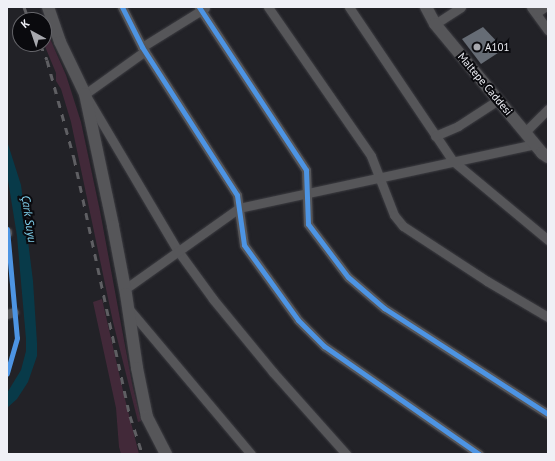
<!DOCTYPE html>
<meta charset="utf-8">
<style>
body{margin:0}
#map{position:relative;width:555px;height:461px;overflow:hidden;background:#222227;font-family:"PT Sans",sans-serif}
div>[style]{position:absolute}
.green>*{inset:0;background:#422939}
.water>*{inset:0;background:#083a49}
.building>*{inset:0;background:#666c75}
.roads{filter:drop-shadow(0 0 1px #3d3d42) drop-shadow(0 0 1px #3d3d42)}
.minor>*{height:9px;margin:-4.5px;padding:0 4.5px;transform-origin:4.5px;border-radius:4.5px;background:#565659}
.tertiary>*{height:12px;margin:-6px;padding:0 6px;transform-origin:6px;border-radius:6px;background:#565659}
.rail>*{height:3px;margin-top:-1.5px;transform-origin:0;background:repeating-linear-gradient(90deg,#5f5f63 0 7px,transparent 0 14px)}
.cycleway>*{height:5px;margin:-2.5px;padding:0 2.5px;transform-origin:2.5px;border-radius:2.5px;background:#4d94e3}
.dots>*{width:11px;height:11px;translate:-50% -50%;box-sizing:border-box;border:2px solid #0a0a0e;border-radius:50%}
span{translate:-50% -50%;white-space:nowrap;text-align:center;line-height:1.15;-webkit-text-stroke:4px #0a0a0e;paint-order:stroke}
.poi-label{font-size:11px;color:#eff0f6}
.left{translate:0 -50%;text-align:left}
.street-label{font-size:11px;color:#eff0f6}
.water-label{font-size:12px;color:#81d2ef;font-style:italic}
.frame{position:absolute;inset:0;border:8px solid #eff0f6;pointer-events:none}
.north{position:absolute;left:12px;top:12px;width:40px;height:40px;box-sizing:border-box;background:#0a0a0e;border:1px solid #66666b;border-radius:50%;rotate:320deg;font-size:11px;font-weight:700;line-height:16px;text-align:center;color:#eff0f6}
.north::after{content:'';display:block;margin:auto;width:14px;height:18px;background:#a7a8ae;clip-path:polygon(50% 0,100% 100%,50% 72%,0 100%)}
</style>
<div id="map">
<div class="green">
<i style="clip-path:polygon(44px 25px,66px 75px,81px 122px,100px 211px,132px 383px,141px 421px,138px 422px,113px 322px,71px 122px,61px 89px,56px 81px,56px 73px,44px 44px)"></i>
<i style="clip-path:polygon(102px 299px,124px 395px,139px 454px,121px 454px,119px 447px,116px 408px,93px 302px)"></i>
</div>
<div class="water">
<i style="clip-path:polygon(7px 141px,21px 185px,33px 281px,37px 343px,37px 356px,28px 382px,17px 399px,7px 408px,7px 393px,21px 370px,26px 351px,26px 339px,17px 236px,7px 174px)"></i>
</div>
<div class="building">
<i style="clip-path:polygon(483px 27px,504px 49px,481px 64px,462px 39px)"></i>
</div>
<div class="roads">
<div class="minor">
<i style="left:122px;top:7px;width:45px;rotate:63.4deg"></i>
<i style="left:142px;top:47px;width:176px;rotate:57.3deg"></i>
<i style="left:237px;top:195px;width:50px;rotate:82deg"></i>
<i style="left:244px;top:245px;width:92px;rotate:54.2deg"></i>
<i style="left:298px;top:320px;width:37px;rotate:45deg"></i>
<i style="left:324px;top:346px;width:189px;rotate:34.9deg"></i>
<i style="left:199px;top:7px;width:195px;rotate:56.7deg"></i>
<i style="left:306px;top:170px;width:54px;rotate:87.9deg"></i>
<i style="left:308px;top:224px;width:66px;rotate:53deg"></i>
<i style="left:348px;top:277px;width:48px;rotate:40.7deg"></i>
<i style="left:384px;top:308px;width:195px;rotate:32.9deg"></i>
<i style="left:268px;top:7px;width:181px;rotate:55.3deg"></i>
<i style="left:371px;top:156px;width:63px;rotate:68.7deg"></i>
<i style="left:394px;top:215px;width:14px;rotate:51deg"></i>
<i style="left:403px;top:226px;width:100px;rotate:33.2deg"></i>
<i style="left:487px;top:281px;width:71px;rotate:30.5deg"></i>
<i style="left:349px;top:7px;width:186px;rotate:56deg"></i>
<i style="left:453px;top:161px;width:124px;rotate:39.7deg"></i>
<i style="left:531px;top:7px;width:29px;rotate:54deg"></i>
<i style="left:536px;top:13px;width:11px;rotate:-34deg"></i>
<i style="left:435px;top:24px;width:31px;rotate:-33deg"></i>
<i style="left:142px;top:47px;width:74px;rotate:-31.8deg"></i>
<i style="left:145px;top:51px;width:74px;rotate:144.4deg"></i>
<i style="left:85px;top:94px;width:182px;rotate:59.4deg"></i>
<i style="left:178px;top:251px;width:59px;rotate:53.9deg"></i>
<i style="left:213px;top:299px;width:94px;rotate:50.6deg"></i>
<i style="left:273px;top:372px;width:110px;rotate:48.3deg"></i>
<i style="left:525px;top:132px;width:33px;rotate:-45deg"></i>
<i style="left:435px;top:136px;width:25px;rotate:-23deg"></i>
<i style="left:458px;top:126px;width:48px;rotate:-33deg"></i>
<i style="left:7px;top:233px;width:1px;rotate:-90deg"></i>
<i style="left:125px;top:289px;width:140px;rotate:-35.4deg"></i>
<i style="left:239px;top:208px;width:302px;rotate:-12.2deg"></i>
<i style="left:128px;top:308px;width:191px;rotate:49.9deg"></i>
<i style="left:7px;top:314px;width:7px;rotate:-16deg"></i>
</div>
<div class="tertiary">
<i style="left:48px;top:7px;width:37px;rotate:71deg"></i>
<i style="left:60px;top:42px;width:58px;rotate:64.3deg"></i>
<i style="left:85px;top:94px;width:135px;rotate:78deg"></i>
<i style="left:113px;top:226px;width:69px;rotate:79.2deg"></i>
<i style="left:126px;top:294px;width:75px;rotate:81.5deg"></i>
<i style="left:137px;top:368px;width:50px;rotate:78.5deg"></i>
<i style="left:147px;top:417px;width:42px;rotate:62.8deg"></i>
<i style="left:426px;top:7px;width:19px;rotate:62deg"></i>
<i style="left:435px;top:24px;width:168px;rotate:50.3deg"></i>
<i style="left:542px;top:153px;width:7px;rotate:34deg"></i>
</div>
</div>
<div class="rail">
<i style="left:24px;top:7px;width:14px;rotate:69deg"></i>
<i style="left:40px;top:44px;width:17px;rotate:66deg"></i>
<i style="left:47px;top:60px;width:102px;rotate:74.6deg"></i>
<i style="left:74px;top:158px;width:264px;rotate:77.8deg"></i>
<i style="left:130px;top:416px;width:40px;rotate:72deg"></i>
</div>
<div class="cycleway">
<i style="left:122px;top:7px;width:45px;rotate:63.4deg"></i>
<i style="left:142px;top:47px;width:176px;rotate:57.3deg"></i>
<i style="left:237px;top:195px;width:50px;rotate:82deg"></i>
<i style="left:244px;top:245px;width:92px;rotate:54.2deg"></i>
<i style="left:298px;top:320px;width:37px;rotate:45deg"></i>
<i style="left:324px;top:346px;width:189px;rotate:34.9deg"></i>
<i style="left:199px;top:7px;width:195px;rotate:56.7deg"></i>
<i style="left:306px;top:170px;width:54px;rotate:87.9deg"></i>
<i style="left:308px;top:224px;width:66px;rotate:53deg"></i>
<i style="left:348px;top:277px;width:48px;rotate:40.7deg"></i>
<i style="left:384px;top:308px;width:195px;rotate:32.9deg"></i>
<i style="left:7px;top:229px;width:109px;rotate:84.8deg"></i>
<i style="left:17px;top:338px;width:37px;rotate:106deg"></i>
</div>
<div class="dots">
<i style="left:477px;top:47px;background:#a7a8ae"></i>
</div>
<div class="poi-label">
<span class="left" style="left:485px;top:47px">A101</span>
</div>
<div class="street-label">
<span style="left:485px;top:84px;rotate:50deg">Maltepe Caddesi</span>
</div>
<div class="water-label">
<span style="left:29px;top:219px;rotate:82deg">Çark Suyu</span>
</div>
<div class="frame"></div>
<div class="north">K</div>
</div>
